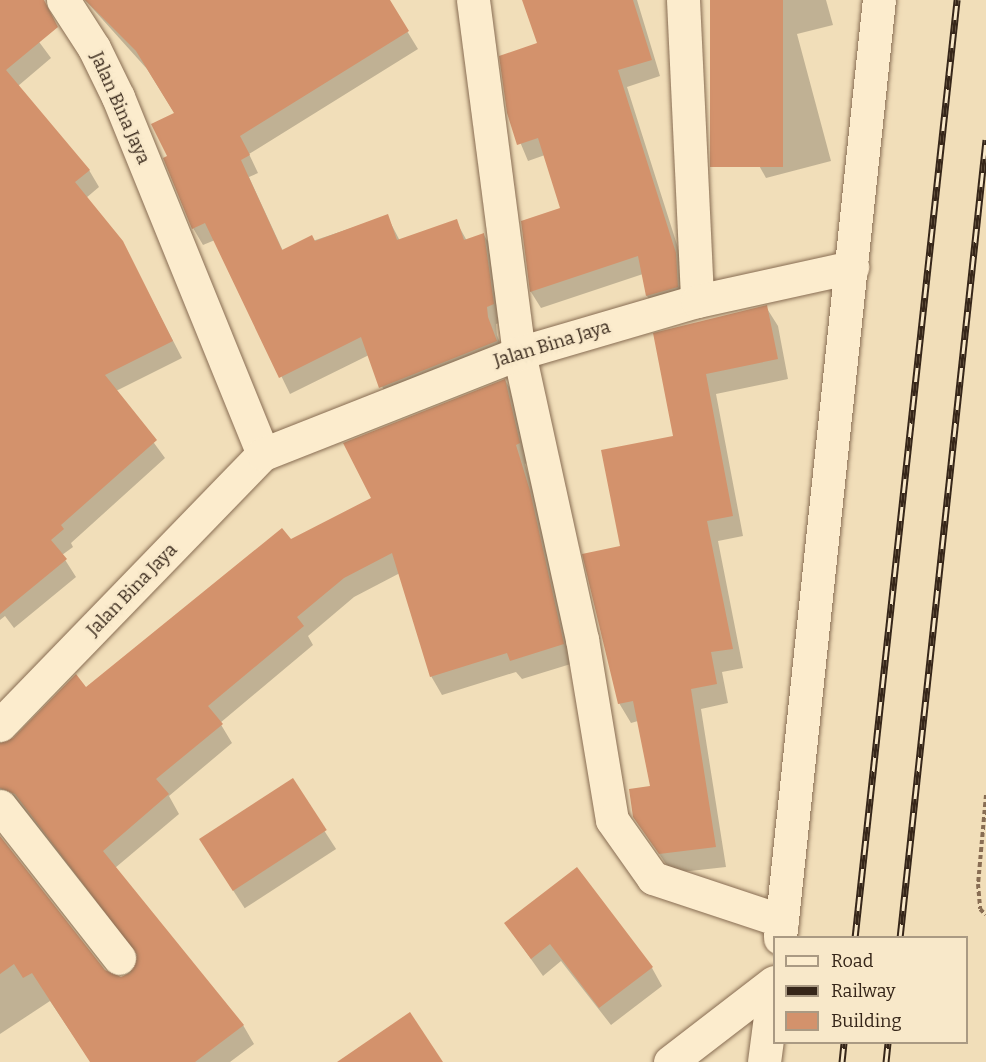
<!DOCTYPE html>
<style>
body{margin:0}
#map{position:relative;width:986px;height:1062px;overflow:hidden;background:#f1deb9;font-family:Bitter,serif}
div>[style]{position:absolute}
.shadow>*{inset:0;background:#0003;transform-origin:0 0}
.building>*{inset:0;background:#d3926c;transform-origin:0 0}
.path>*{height:4px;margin-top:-2px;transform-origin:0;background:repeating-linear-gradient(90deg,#886d53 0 4.5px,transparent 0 7.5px)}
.roads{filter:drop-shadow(0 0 2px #886d53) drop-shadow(0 0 2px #886d53)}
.minor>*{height:33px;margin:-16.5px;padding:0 16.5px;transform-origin:16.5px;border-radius:16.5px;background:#fceccd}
.secondary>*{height:33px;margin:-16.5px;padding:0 16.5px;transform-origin:16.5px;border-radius:16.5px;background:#fceccd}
.rail>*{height:7px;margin-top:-3.5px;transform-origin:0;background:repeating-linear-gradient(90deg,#f8e8c9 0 14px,#362619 0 28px);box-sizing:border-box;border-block:2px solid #362619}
span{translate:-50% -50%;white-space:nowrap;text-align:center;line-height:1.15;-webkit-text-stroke:4.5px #f8e8c9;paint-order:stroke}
.street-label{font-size:18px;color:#362619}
.legend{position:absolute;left:773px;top:936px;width:195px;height:108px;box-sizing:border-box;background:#f8e8c9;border:2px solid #aa9a83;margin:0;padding:8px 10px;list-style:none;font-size:18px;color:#362619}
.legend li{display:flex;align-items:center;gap:12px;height:30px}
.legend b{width:30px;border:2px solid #aa9a83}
</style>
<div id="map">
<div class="shadow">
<i style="clip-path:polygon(0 0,8px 0,51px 58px,18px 86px,89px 170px,99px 187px,86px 198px,122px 242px,182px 358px,116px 391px,165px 458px,71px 543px,73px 547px,62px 555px,76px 577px,14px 628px,5px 616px,0 620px)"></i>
<i style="clip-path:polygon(85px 0,388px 0,418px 49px,249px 154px,258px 173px,249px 177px,283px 251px,387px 216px,400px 241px,456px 221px,467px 241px,484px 235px,494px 252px,503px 322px,496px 324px,497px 335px,506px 359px,390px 405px,369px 355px,290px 394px,215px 240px,203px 245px,193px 228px,165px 158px,169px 157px,175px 114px,147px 69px)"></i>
<i style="clip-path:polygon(524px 0,637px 0,660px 76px,627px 87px,685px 270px,686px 304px,657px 312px,647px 296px,643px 274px,541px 308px,531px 292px,522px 222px,562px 209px,545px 155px,528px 161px,508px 113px,539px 44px)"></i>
<i style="clip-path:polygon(712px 0,826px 0,833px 25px,797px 34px,831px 161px,766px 178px,756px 160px)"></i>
<i style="clip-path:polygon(766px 307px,778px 326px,788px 379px,716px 394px,743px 536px,718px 541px,743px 668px,722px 672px,728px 703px,701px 709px,726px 867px,672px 873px,634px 816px,651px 788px,638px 721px,631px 723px,619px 703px,622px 547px,675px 437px,655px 335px)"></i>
<i style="clip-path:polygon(505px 380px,516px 399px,529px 462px,525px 464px,540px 512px,574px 663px,522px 679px,516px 672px,442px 695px,431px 676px,400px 573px,354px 597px,308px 636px,313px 645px,220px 723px,232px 743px,169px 796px,179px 814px,115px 868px,243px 1025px,254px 1044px,230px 1062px,91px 1062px,50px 1001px,0 1034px,0 839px,103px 971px,121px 978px,138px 966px,136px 952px,27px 813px,9px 806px,0 810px,0 759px,86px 689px,291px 541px,373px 498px)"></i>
<i style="left:292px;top:781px;width:81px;height:109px;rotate:57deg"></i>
<i style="clip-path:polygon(506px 924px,652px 968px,662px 986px,611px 1025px,561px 961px,543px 976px)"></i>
</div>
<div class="building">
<i style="clip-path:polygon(0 0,44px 0,58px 27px,6px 70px,90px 170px,75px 182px,123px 241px,173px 341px,105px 375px,157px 440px,61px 525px,64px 529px,51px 540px,67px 559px,0 614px)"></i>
<i style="clip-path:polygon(85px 0,390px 0,409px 31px,240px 136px,250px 155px,241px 160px,282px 250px,312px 235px,315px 241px,388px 214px,397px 240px,457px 219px,464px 240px,484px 233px,494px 304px,487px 307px,488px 317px,497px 341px,379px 388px,361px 337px,279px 378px,205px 223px,192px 229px,163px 158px,167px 156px,151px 124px,174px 113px,136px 51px)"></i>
<i style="clip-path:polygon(522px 0,633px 0,652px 60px,618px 70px,676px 253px,678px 287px,646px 296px,638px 256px,530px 292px,521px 221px,560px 208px,538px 138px,517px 145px,507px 113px,499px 56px,537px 43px)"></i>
<i style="left:710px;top:0;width:73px;height:167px"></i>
<i style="clip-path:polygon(767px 305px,778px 359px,706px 374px,733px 516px,707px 521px,733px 649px,711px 652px,717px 684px,691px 689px,716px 847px,659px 854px,633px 817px,629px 789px,650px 786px,633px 701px,618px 704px,582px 554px,620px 546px,601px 450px,673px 436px,653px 333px)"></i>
<i style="clip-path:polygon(505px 379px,520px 443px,516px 445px,530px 491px,564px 644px,510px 661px,507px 653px,430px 677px,392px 553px,344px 578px,297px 617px,304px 626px,208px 706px,223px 724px,156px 779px,169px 794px,103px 851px,244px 1025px,195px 1062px,90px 1062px,32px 973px,23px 978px,14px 964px,0 974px,0 836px,105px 970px,121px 977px,130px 973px,137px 955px,15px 794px,0 788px,0 743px,13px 738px,76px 674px,86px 687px,282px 528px,291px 539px,371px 498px,343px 443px)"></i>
<i style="left:293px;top:778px;width:62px;height:112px;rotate:57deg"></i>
<i style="clip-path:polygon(577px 867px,653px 967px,599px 1008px,550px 944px,531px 959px,504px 923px)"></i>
<i style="clip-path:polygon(410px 1012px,443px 1062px,337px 1062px)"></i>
</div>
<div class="path">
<i style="left:986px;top:795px;width:89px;rotate:95.1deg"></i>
<i style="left:978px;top:884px;width:25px;rotate:85deg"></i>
<i style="left:980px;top:909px;width:8px;rotate:45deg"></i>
</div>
<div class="roads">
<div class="minor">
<i style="left:63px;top:0;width:57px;rotate:57.1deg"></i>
<i style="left:94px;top:48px;width:55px;rotate:63.9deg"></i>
<i style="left:118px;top:97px;width:385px;rotate:67.9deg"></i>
<i style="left:473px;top:0;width:356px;rotate:82.6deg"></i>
<i style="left:519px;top:353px;width:293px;rotate:77.6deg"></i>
<i style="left:582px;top:639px;width:183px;rotate:80.6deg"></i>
<i style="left:612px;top:820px;width:71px;rotate:54.7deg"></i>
<i style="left:653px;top:878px;width:136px;rotate:18.4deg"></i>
<i style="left:683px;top:0;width:301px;rotate:87.3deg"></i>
<i style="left:0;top:725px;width:378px;rotate:-45.9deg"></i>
<i style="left:263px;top:454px;width:275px;rotate:-21.5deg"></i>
<i style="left:519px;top:353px;width:185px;rotate:-16.3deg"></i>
<i style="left:697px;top:301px;width:159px;rotate:-12.4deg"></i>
<i style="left:0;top:806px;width:193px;rotate:51.9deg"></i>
<i style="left:670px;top:1062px;width:131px;rotate:-37.6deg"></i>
</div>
<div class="secondary">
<i style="left:780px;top:938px;width:943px;rotate:-83.98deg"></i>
<i style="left:764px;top:1062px;width:77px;rotate:-82.5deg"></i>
</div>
</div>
<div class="rail">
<i style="left:855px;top:938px;width:944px;rotate:-83.79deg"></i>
<i style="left:900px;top:938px;width:803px;rotate:-83.85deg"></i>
<i style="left:842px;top:1062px;width:20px;rotate:-84deg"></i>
<i style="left:886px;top:1062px;width:20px;rotate:-84deg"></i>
</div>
<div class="street-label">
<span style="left:120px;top:108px;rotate:66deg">Jalan Bina Jaya</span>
<span style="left:552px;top:344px;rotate:-17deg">Jalan Bina Jaya</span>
<span style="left:132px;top:590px;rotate:-46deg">Jalan Bina Jaya</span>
</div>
<ul class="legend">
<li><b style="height:8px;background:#fceccd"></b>Road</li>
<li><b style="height:8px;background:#362619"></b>Railway</li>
<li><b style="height:16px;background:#d3926c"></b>Building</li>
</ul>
</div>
